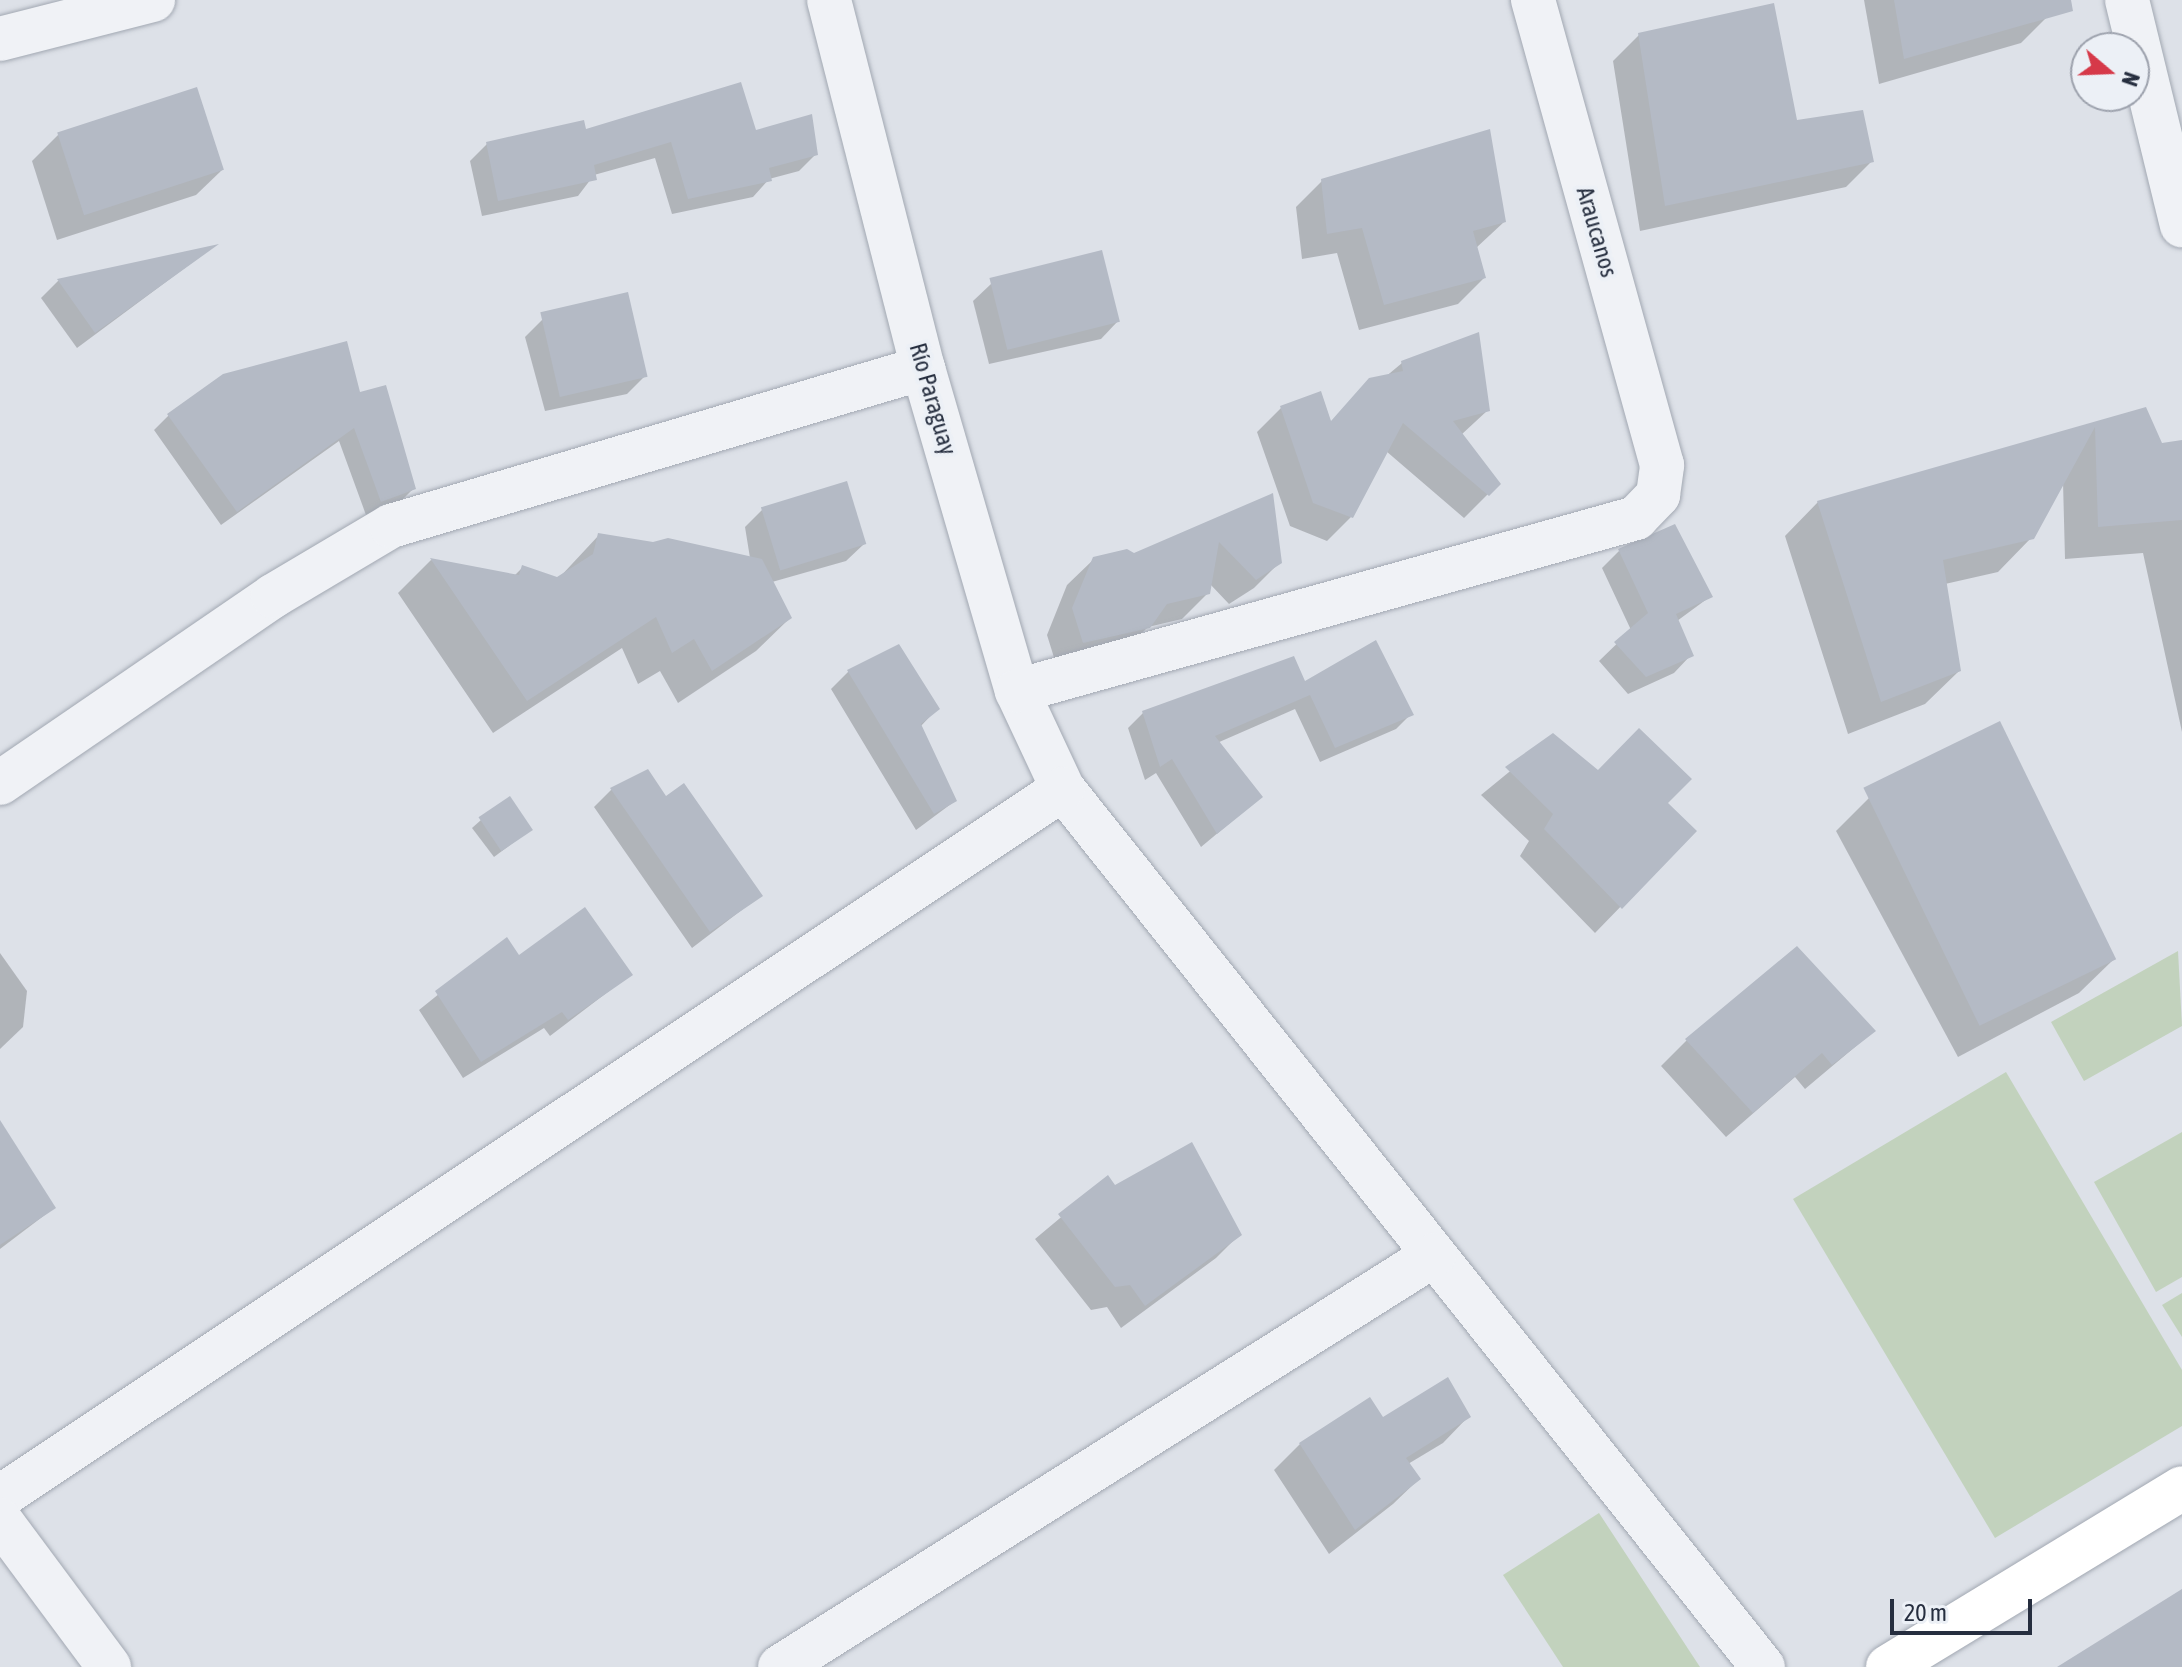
<!DOCTYPE html>
<meta charset="utf-8">
<style>
body{margin:0}
#map{position:relative;width:2182px;height:1667px;overflow:hidden;background:#dde1e8;font-family:"Asap Condensed",sans-serif}
div>[style]{position:absolute}
.green>*{inset:0;background:#c2d2bd}
.shadow>*{inset:0;background:#0003}
.building>*{inset:0;background:#b4bac5;transform-origin:0 0}
.roads{filter:drop-shadow(0 0 2px #a2a8b2) drop-shadow(0 0 2px #a2a8b2)}
.minor>*{height:44px;margin:-22px;padding:0 22px;transform-origin:22px;border-radius:22px;background:#f0f2f6}
.major>*{height:44px;margin:-22px;padding:0 22px;transform-origin:22px;border-radius:22px;background:#fff}
span{translate:-50% -50%;white-space:nowrap;text-align:center;line-height:1.15;-webkit-text-stroke:8px #ecf0f6;paint-order:stroke}
.street-label{font-size:24px;color:#262e3f}
.north{position:absolute;left:2070px;top:32px;width:80px;height:80px;box-sizing:border-box;background:#ecf0f6;border:2px solid #9da2ad;border-radius:50%;rotate:109deg;font-size:22px;font-weight:700;line-height:32px;text-align:center;color:#262e3f}
.north::after{content:'';display:block;margin:auto;width:28px;height:36px;background:#d63949;clip-path:polygon(50% 0,100% 100%,50% 72%,0 100%)}
.scale{position:absolute;left:1890px;top:1599px;width:142px;height:36px;box-sizing:border-box;border:4px solid #262e3f;border-top:0;padding-left:10px;font-size:24px;line-height:28px;white-space:nowrap;color:#262e3f;-webkit-text-stroke:6px #ecf0f6;paint-order:stroke}
</style>
<div id="map">
<div class="green">
<i style="clip-path:polygon(2178px 951px,2182px 1026px,2084px 1081px,2051px 1022px)"></i>
<i style="clip-path:polygon(2006px 1072px,2182px 1370px,2182px 1426px,1995px 1538px,1793px 1199px)"></i>
<i style="clip-path:polygon(2182px 1132px,2182px 1277px,2156px 1292px,2094px 1182px)"></i>
<i style="clip-path:polygon(2182px 1293px,2182px 1337px,2162px 1305px)"></i>
<i style="clip-path:polygon(1599px 1513px,1700px 1667px,1563px 1667px,1503px 1575px)"></i>
</div>
<div class="shadow">
<i style="clip-path:polygon(1864px 0,2045px 0,2047px 17px,2021px 43px,1879px 84px)"></i>
<i style="clip-path:polygon(1639px 35px,1795px 122px,1872px 161px,1846px 187px,1640px 231px,1613px 61px)"></i>
<i style="clip-path:polygon(585px 132px,755px 133px,816px 154px,799px 171px,769px 179px,753px 197px,672px 214px,655px 158px,594px 175px,578px 196px,482px 216px,470px 161px,487px 144px)"></i>
<i style="clip-path:polygon(58px 135px,222px 170px,196px 195px,57px 240px,32px 161px)"></i>
<i style="clip-path:polygon(1322px 181px,1504px 222px,1476px 248px,1484px 278px,1458px 304px,1359px 330px,1337px 253px,1302px 259px,1296px 207px)"></i>
<i style="clip-path:polygon(213px 247px,77px 348px,41px 298px,58px 281px)"></i>
<i style="clip-path:polygon(991px 284px,1118px 321px,1101px 339px,989px 364px,973px 301px)"></i>
<i style="clip-path:polygon(543px 319px,645px 376px,627px 394px,545px 411px,525px 337px)"></i>
<i style="clip-path:polygon(1402px 363px,1488px 410px,1461px 435px,1498px 484px,1464px 518px,1386px 451px,1351px 517px,1327px 541px,1290px 526px,1257px 432px,1281px 408px,1320px 394px,1330px 423px)"></i>
<i style="clip-path:polygon(358px 395px,414px 488px,399px 503px,366px 515px,339px 441px,221px 525px,154px 430px,169px 415px)"></i>
<i style="clip-path:polygon(2144px 409px,2161px 445px,2182px 442px,2182px 732px,2143px 553px,2065px 559px,2063px 482px,2032px 537px,1998px 572px,1945px 584px,1959px 671px,1925px 704px,1848px 734px,1785px 536px,1818px 502px)"></i>
<i style="clip-path:polygon(1271px 496px,1280px 562px,1254px 588px,1229px 604px,1210px 584px,1208px 593px,1182px 619px,1148px 627px,1122px 653px,1057px 667px,1047px 635px,1067px 585px,1094px 559px,1134px 555px)"></i>
<i style="clip-path:polygon(762px 510px,864px 544px,846px 561px,772px 582px,790px 618px,756px 651px,678px 703px,660px 671px,638px 684px,622px 648px,493px 733px,398px 593px,431px 560px,514px 576px,523px 567px,558px 579px,599px 535px,750px 558px,745px 527px)"></i>
<i style="clip-path:polygon(1619px 551px,1711px 596px,1677px 621px,1691px 655px,1674px 673px,1628px 694px,1599px 661px,1631px 630px,1602px 568px)"></i>
<i style="clip-path:polygon(898px 647px,938px 708px,920px 727px,955px 801px,916px 830px,831px 689px,848px 672px)"></i>
<i style="clip-path:polygon(1305px 684px,1411px 714px,1396px 729px,1320px 762px,1295px 709px,1217px 743px,1261px 797px,1201px 847px,1156px 773px,1145px 780px,1128px 728px,1143px 713px)"></i>
<i style="clip-path:polygon(1553px 736px,1597px 773px,1665px 803px,1694px 831px,1595px 933px,1520px 856px,1529px 841px,1481px 795px)"></i>
<i style="clip-path:polygon(647px 772px,665px 799px,760px 896px,692px 948px,594px 807px,611px 790px)"></i>
<i style="clip-path:polygon(1869px 798px,2113px 960px,2079px 993px,1958px 1057px,1836px 831px)"></i>
<i style="clip-path:polygon(481px 820px,530px 830px,494px 857px,472px 828px)"></i>
<i style="clip-path:polygon(506px 940px,518px 958px,630px 975px,550px 1036px,544px 1028px,463px 1078px,419px 1010px)"></i>
<i style="clip-path:polygon(0 953px,27px 991px,23px 1027px,0 1049px)"></i>
<i style="clip-path:polygon(1874px 1031px,1805px 1089px,1795px 1077px,1726px 1137px,1661px 1066px,1687px 1040px)"></i>
<i style="clip-path:polygon(0 1156px,54px 1208px,0 1249px)"></i>
<i style="clip-path:polygon(1108px 1178px,1114px 1188px,1239px 1235px,1216px 1258px,1121px 1328px,1107px 1307px,1091px 1310px,1035px 1239px)"></i>
<i style="clip-path:polygon(1468px 1417px,1443px 1443px,1408px 1464px,1419px 1479px,1393px 1504px,1329px 1554px,1274px 1470px,1300px 1444px,1383px 1420px)"></i>
</div>
<div class="building">
<i style="clip-path:polygon(1894px 0,2071px 0,2073px 11px,1904px 59px)"></i>
<i style="clip-path:polygon(1774px 3px,1797px 120px,1863px 110px,1874px 162px,1665px 206px,1638px 33px)"></i>
<i style="clip-path:polygon(741px 82px,756px 130px,812px 114px,818px 155px,769px 168px,772px 181px,688px 199px,671px 142px,594px 165px,597px 180px,498px 201px,486px 142px,584px 120px,586px 129px)"></i>
<i style="left:197px;top:87px;width:87px;height:147px;rotate:72deg"></i>
<i style="clip-path:polygon(1490px 129px,1506px 222px,1473px 231px,1486px 278px,1384px 305px,1362px 228px,1327px 234px,1321px 179px)"></i>
<i style="clip-path:polygon(219px 244px,95px 333px,57px 279px)"></i>
<i style="left:1102px;top:250px;width:74px;height:116px;rotate:76deg"></i>
<i style="left:628px;top:292px;width:87px;height:90px;rotate:77deg"></i>
<i style="clip-path:polygon(1479px 332px,1490px 411px,1453px 421px,1501px 484px,1489px 496px,1403px 423px,1353px 518px,1313px 503px,1280px 406px,1321px 391px,1331px 421px,1369px 378px,1403px 371px,1401px 361px)"></i>
<i style="clip-path:polygon(347px 341px,360px 392px,386px 385px,416px 489px,381px 502px,354px 428px,237px 512px,167px 414px,223px 374px)"></i>
<i style="clip-path:polygon(2146px 407px,2162px 443px,2182px 440px,2182px 520px,2098px 527px,2095px 427px,2034px 539px,1943px 560px,1961px 671px,1881px 702px,1817px 501px)"></i>
<i style="left:847px;top:481px;width:66px;height:90px;rotate:73deg"></i>
<i style="clip-path:polygon(1273px 493px,1282px 563px,1256px 580px,1219px 542px,1210px 594px,1167px 604px,1150px 628px,1083px 643px,1072px 608px,1093px 557px,1127px 549px,1134px 553px)"></i>
<i style="clip-path:polygon(1675px 524px,1713px 597px,1676px 614px,1694px 656px,1646px 677px,1614px 642px,1648px 613px,1618px 549px)"></i>
<i style="clip-path:polygon(598px 533px,653px 542px,668px 538px,762px 559px,792px 618px,712px 671px,694px 639px,672px 653px,656px 617px,527px 701px,430px 558px,519px 575px,522px 565px,557px 577px,593px 554px)"></i>
<i style="clip-path:polygon(1376px 640px,1414px 715px,1335px 748px,1310px 695px,1215px 736px,1263px 797px,1217px 834px,1172px 759px,1160px 767px,1142px 711px,1294px 656px,1305px 681px)"></i>
<i style="clip-path:polygon(899px 644px,940px 709px,921px 724px,957px 801px,934px 814px,847px 670px)"></i>
<i style="left:2000px;top:721px;width:265px;height:152px;rotate:64deg"></i>
<i style="clip-path:polygon(1639px 728px,1692px 779px,1668px 803px,1697px 831px,1622px 909px,1544px 829px,1553px 814px,1505px 767px,1553px 733px,1598px 770px)"></i>
<i style="clip-path:polygon(648px 769px,666px 796px,684px 783px,763px 896px,710px 932px,610px 788px)"></i>
<i style="left:510px;top:796px;width:41px;height:38px;rotate:56deg"></i>
<i style="clip-path:polygon(585px 907px,633px 975px,568px 1020px,562px 1012px,481px 1062px,435px 991px,507px 937px,519px 955px)"></i>
<i style="clip-path:polygon(1797px 946px,1876px 1031px,1832px 1065px,1822px 1053px,1753px 1113px,1685px 1039px)"></i>
<i style="clip-path:polygon(0 1120px,56px 1208px,0 1245px)"></i>
<i style="clip-path:polygon(1192px 1142px,1242px 1235px,1145px 1306px,1130px 1285px,1115px 1287px,1058px 1214px,1108px 1175px,1115px 1185px)"></i>
<i style="clip-path:polygon(1448px 1377px,1471px 1417px,1406px 1458px,1421px 1479px,1355px 1530px,1299px 1443px,1370px 1397px,1383px 1417px)"></i>
<i style="clip-path:polygon(2182px 1589px,2182px 1667px,2057px 1667px)"></i>
</div>
<div class="roads">
<div class="minor">
<i style="left:829px;top:0;width:380px;rotate:75.7deg"></i>
<i style="left:923px;top:368px;width:336px;rotate:73.8deg"></i>
<i style="left:1017px;top:691px;width:108px;rotate:64.9deg"></i>
<i style="left:1063px;top:789px;width:1123px;rotate:51.44deg"></i>
<i style="left:2127px;top:0;width:232px;rotate:76.3deg"></i>
<i style="left:0;top:39px;width:158px;rotate:-14.3deg"></i>
<i style="left:1017px;top:691px;width:643px;rotate:-15.61deg"></i>
<i style="left:1636px;top:518px;width:32px;rotate:-46deg"></i>
<i style="left:1658px;top:495px;width:30px;rotate:-82deg"></i>
<i style="left:1662px;top:465px;width:483px;rotate:-105.5deg"></i>
<i style="left:0;top:783px;width:331px;rotate:-34.4deg"></i>
<i style="left:273px;top:596px;width:137px;rotate:-30.7deg"></i>
<i style="left:391px;top:526px;width:555px;rotate:-16.54deg"></i>
<i style="left:0;top:1497px;width:1277px;rotate:-33.67deg"></i>
<i style="left:0;top:1520px;width:183px;rotate:53.4deg"></i>
<i style="left:780px;top:1667px;width:773px;rotate:-32.21deg"></i>
</div>
<div class="major">
<i style="left:1888px;top:1667px;width:344px;rotate:-31.3deg"></i>
</div>
</div>
<div class="street-label">
<span style="left:1597px;top:232px;rotate:74deg">Araucanos</span>
<span style="left:933px;top:399px;rotate:74deg">Río Paraguay</span>
</div>
<div class="north">N</div>
<div class="scale">20 m</div>
</div>
